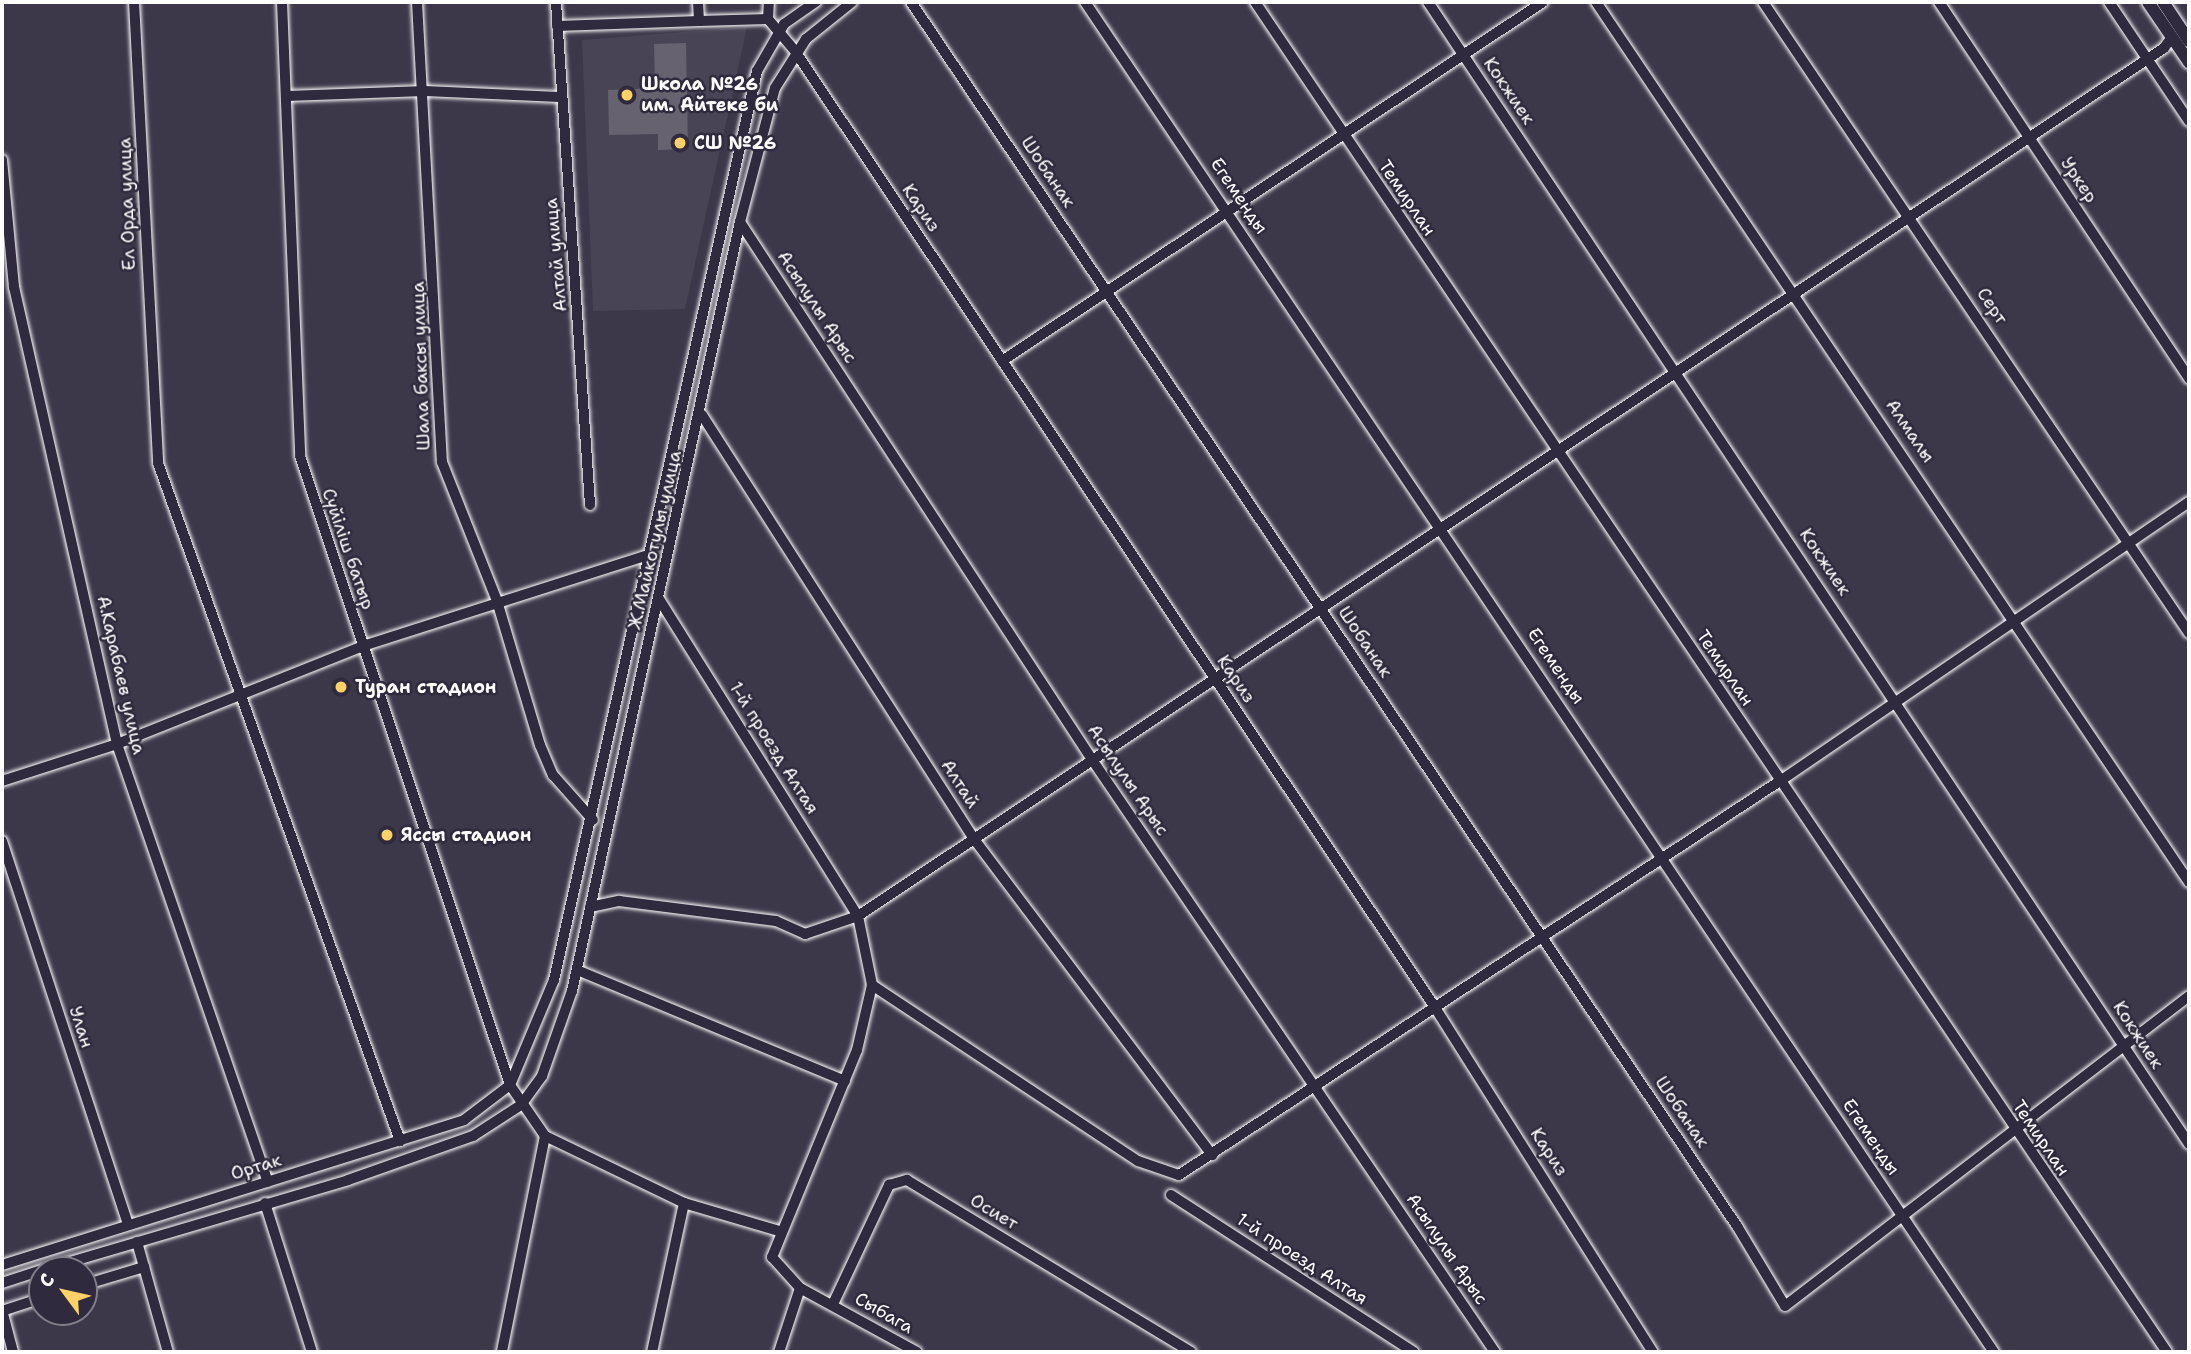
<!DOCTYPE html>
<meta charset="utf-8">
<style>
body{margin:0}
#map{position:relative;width:2191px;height:1354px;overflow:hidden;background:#3c3749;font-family:"Shantell Sans",sans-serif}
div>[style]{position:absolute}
.built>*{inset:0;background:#494455}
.building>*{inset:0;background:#666270}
.roads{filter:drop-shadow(0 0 2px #fff) drop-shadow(0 0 2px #fff)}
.minor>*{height:10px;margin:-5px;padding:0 5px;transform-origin:5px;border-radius:5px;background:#2f2a3d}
.major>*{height:12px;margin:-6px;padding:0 6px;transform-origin:6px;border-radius:6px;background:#2f2a3d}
.dots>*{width:19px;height:19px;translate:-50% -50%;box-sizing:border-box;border:4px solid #2f2a3d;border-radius:50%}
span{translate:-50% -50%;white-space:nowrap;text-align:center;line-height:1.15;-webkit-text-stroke:5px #2f2a3d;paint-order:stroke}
.poi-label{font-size:18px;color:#fff;font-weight:700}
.left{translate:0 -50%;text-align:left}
.street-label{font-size:18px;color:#fff}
.frame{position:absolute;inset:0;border:4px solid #fff;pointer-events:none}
.north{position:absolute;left:28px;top:1256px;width:70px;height:70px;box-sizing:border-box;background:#2f2a3d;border:2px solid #827f8b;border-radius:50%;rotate:303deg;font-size:19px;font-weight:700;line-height:28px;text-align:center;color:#fff}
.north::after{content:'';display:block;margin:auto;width:24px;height:32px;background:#ffd166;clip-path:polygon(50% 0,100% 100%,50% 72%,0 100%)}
</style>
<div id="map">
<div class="built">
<i style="clip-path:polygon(747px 27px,685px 309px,593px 311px,582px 40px)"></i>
</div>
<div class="building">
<i style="clip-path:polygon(686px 43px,688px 149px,658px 150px,658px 134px,609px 135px,608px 90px,655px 88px,654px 44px)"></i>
</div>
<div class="roads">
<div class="minor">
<i style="left:134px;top:2px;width:462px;rotate:87deg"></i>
<i style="left:158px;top:463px;width:720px;rotate:70.36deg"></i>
<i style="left:282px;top:2px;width:454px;rotate:87.7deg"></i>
<i style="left:300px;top:456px;width:663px;rotate:71.54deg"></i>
<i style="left:510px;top:1085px;width:62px;rotate:55.5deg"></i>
<i style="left:545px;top:1136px;width:220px;rotate:101.3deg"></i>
<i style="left:417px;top:2px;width:461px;rotate:86.9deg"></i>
<i style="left:442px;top:462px;width:149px;rotate:68.4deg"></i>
<i style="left:497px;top:601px;width:150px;rotate:73.4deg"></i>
<i style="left:540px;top:745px;width:33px;rotate:67deg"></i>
<i style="left:553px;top:775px;width:60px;rotate:48.4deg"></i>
<i style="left:556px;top:2px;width:504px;rotate:86.13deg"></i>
<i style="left:698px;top:2px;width:19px;rotate:87deg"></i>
<i style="left:699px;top:21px;width:69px;rotate:-1.7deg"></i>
<i style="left:768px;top:19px;width:42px;rotate:49.8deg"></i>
<i style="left:795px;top:51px;width:1149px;rotate:56.21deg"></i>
<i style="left:1434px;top:1006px;width:409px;rotate:57.7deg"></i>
<i style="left:911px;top:2px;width:1477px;rotate:55.99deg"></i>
<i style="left:1737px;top:1226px;width:93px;rotate:59deg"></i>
<i style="left:1785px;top:1306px;width:509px;rotate:-37.5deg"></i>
<i style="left:1085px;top:2px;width:1628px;rotate:56.05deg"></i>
<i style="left:1255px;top:2px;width:1629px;rotate:55.96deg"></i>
<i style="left:1428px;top:2px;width:1372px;rotate:56.32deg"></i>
<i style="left:1596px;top:2px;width:1061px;rotate:56.03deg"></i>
<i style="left:1763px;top:2px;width:761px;rotate:55.98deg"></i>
<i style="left:1939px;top:2px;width:452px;rotate:56.4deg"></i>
<i style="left:2109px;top:2px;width:143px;rotate:56.1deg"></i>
<i style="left:768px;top:19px;width:17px;rotate:-87deg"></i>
<i style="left:557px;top:26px;width:142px;rotate:-2deg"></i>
<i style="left:287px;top:96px;width:138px;rotate:-2.1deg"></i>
<i style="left:425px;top:91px;width:134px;rotate:2.6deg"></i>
<i style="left:2px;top:160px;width:128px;rotate:84.6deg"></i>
<i style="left:14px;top:287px;width:468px;rotate:77.3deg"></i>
<i style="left:117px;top:744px;width:463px;rotate:71deg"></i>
<i style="left:740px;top:222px;width:644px;rotate:56.78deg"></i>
<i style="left:1093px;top:761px;width:715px;rotate:55.78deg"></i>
<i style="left:1002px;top:361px;width:649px;rotate:-33.57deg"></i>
<i style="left:702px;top:415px;width:504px;rotate:57.32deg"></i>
<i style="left:974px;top:839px;width:396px;rotate:53deg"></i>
<i style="left:659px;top:599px;width:374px;rotate:57.9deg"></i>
<i style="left:858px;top:916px;width:70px;rotate:78.5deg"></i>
<i style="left:872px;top:985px;width:67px;rotate:103deg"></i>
<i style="left:857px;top:1050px;width:224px;rotate:112.3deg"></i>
<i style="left:772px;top:1257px;width:42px;rotate:47.9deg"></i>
<i style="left:800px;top:1288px;width:133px;rotate:28.7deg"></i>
<i style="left:2px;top:781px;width:121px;rotate:-17.8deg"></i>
<i style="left:117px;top:744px;width:265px;rotate:-21.7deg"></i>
<i style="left:363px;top:646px;width:300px;rotate:-17.7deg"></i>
<i style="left:2px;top:841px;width:404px;rotate:71.8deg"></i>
<i style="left:590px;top:907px;width:30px;rotate:-12deg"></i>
<i style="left:619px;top:901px;width:158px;rotate:7.3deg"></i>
<i style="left:776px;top:921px;width:32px;rotate:24deg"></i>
<i style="left:805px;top:934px;width:56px;rotate:-18.8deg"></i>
<i style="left:858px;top:916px;width:1568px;rotate:-33.61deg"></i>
<i style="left:2164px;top:48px;width:14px;rotate:-54deg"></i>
<i style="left:577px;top:970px;width:290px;rotate:22.5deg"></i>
<i style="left:872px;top:985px;width:319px;rotate:33.5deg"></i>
<i style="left:1138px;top:1161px;width:43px;rotate:18.9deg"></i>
<i style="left:1179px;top:1175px;width:719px;rotate:-33.25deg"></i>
<i style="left:1780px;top:781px;width:495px;rotate:-34.3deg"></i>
<i style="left:545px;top:1136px;width:154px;rotate:25.7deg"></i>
<i style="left:684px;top:1203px;width:152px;rotate:102.1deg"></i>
<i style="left:1171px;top:1195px;width:289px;rotate:32.9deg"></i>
<i style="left:265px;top:1203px;width:156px;rotate:72.5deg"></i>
<i style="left:684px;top:1203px;width:99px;rotate:16.4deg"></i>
<i style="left:137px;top:1242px;width:114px;rotate:74.3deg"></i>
<i style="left:2px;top:1265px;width:484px;rotate:-17.4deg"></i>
<i style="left:464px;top:1120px;width:58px;rotate:-37.3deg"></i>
<i style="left:510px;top:1085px;width:114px;rotate:-67.3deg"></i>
<i style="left:554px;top:980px;width:931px;rotate:-77.41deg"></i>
<i style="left:757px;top:71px;width:54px;rotate:-60.1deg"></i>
<i style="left:784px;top:24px;width:39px;rotate:-35deg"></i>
<i style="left:43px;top:1270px;width:318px;rotate:-16.4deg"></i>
<i style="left:348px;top:1180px;width:133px;rotate:-19.4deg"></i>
<i style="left:473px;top:1136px;width:57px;rotate:-32.9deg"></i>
<i style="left:521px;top:1105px;width:36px;rotate:-54deg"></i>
<i style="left:542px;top:1076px;width:90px;rotate:-70.6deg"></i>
<i style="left:572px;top:991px;width:787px;rotate:-77.68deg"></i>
<i style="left:740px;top:222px;width:138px;rotate:-75.4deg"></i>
<i style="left:775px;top:88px;width:58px;rotate:-57.7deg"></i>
<i style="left:806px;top:39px;width:59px;rotate:-38.8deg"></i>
<i style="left:2px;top:1283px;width:42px;rotate:-18deg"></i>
<i style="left:84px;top:1285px;width:63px;rotate:-16.7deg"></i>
<i style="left:833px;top:1304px;width:132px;rotate:-64.8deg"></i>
<i style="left:889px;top:1185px;width:19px;rotate:-16deg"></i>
<i style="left:907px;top:1180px;width:332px;rotate:31.2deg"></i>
<i style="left:2px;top:1310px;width:43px;rotate:75.3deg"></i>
<i style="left:2px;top:1311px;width:42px;rotate:-18deg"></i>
<i style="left:779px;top:1352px;width:67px;rotate:-71.8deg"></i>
</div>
<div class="major">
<i style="left:2148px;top:2px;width:73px;rotate:55.7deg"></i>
<i style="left:2163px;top:2px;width:47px;rotate:56.3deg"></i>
</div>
</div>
<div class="dots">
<i style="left:627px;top:95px;background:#ffd166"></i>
<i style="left:680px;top:143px;background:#ffd166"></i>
<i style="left:341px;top:687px;background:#ffd166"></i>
<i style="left:387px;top:835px;background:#ffd166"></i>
</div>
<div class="poi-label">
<span class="left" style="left:641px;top:95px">Школа №26<br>им. Айтеке би</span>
<span class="left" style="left:694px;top:143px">СШ №26</span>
<span class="left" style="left:355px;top:687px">Туран стадион</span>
<span class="left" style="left:401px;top:835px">Яссы стадион</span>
</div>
<div class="street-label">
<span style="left:1509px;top:91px;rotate:56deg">Кокжиек</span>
<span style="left:1048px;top:172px;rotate:56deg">Шобанак</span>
<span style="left:2079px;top:180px;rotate:56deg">Уркер</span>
<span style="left:1239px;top:196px;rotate:56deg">Егеменды</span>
<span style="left:1407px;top:198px;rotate:56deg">Темирлан</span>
<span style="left:127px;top:204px;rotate:-92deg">Ел Орда улица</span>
<span style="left:921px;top:208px;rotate:56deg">Кариз</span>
<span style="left:556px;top:255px;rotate:-95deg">Алтай улица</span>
<span style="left:1992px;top:306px;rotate:56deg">Серт</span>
<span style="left:817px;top:307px;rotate:57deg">Асылулы Арыс</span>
<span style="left:421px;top:366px;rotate:-92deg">Шала баксы улица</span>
<span style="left:1910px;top:431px;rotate:56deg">Алмалы</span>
<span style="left:655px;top:540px;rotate:-77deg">Ж.Майкотулы улица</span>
<span style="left:348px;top:549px;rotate:71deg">Сүйіліш батыр</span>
<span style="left:1825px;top:562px;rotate:56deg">Кокжиек</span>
<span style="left:1365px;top:642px;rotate:56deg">Шобанак</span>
<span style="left:1556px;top:666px;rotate:56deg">Егеменды</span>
<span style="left:1725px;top:668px;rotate:56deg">Темирлан</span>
<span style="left:121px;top:675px;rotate:77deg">А.Карабаев улица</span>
<span style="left:1236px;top:679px;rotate:56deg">Кариз</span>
<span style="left:774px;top:748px;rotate:58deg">1-й проезд Алтая</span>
<span style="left:1128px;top:780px;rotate:56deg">Асылулы Арыс</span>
<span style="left:960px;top:784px;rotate:57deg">Алтай</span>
<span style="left:81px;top:1027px;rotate:72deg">Улан</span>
<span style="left:2138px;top:1035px;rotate:57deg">Кокжиек</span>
<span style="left:1682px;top:1112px;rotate:56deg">Шобанак</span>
<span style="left:1871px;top:1137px;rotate:56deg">Егеменды</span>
<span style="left:2041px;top:1138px;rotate:56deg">Темирлан</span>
<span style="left:1549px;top:1152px;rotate:57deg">Кариз</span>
<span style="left:256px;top:1167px;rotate:-17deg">Ортак</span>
<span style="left:994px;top:1212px;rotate:31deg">Осиет</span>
<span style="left:1447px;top:1249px;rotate:56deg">Асылулы Арыс</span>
<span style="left:1302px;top:1259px;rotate:33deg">1-й проезд Алтая</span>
<span style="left:884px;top:1313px;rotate:30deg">Сыбага</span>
</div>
<div class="frame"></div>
<div class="north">С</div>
</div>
